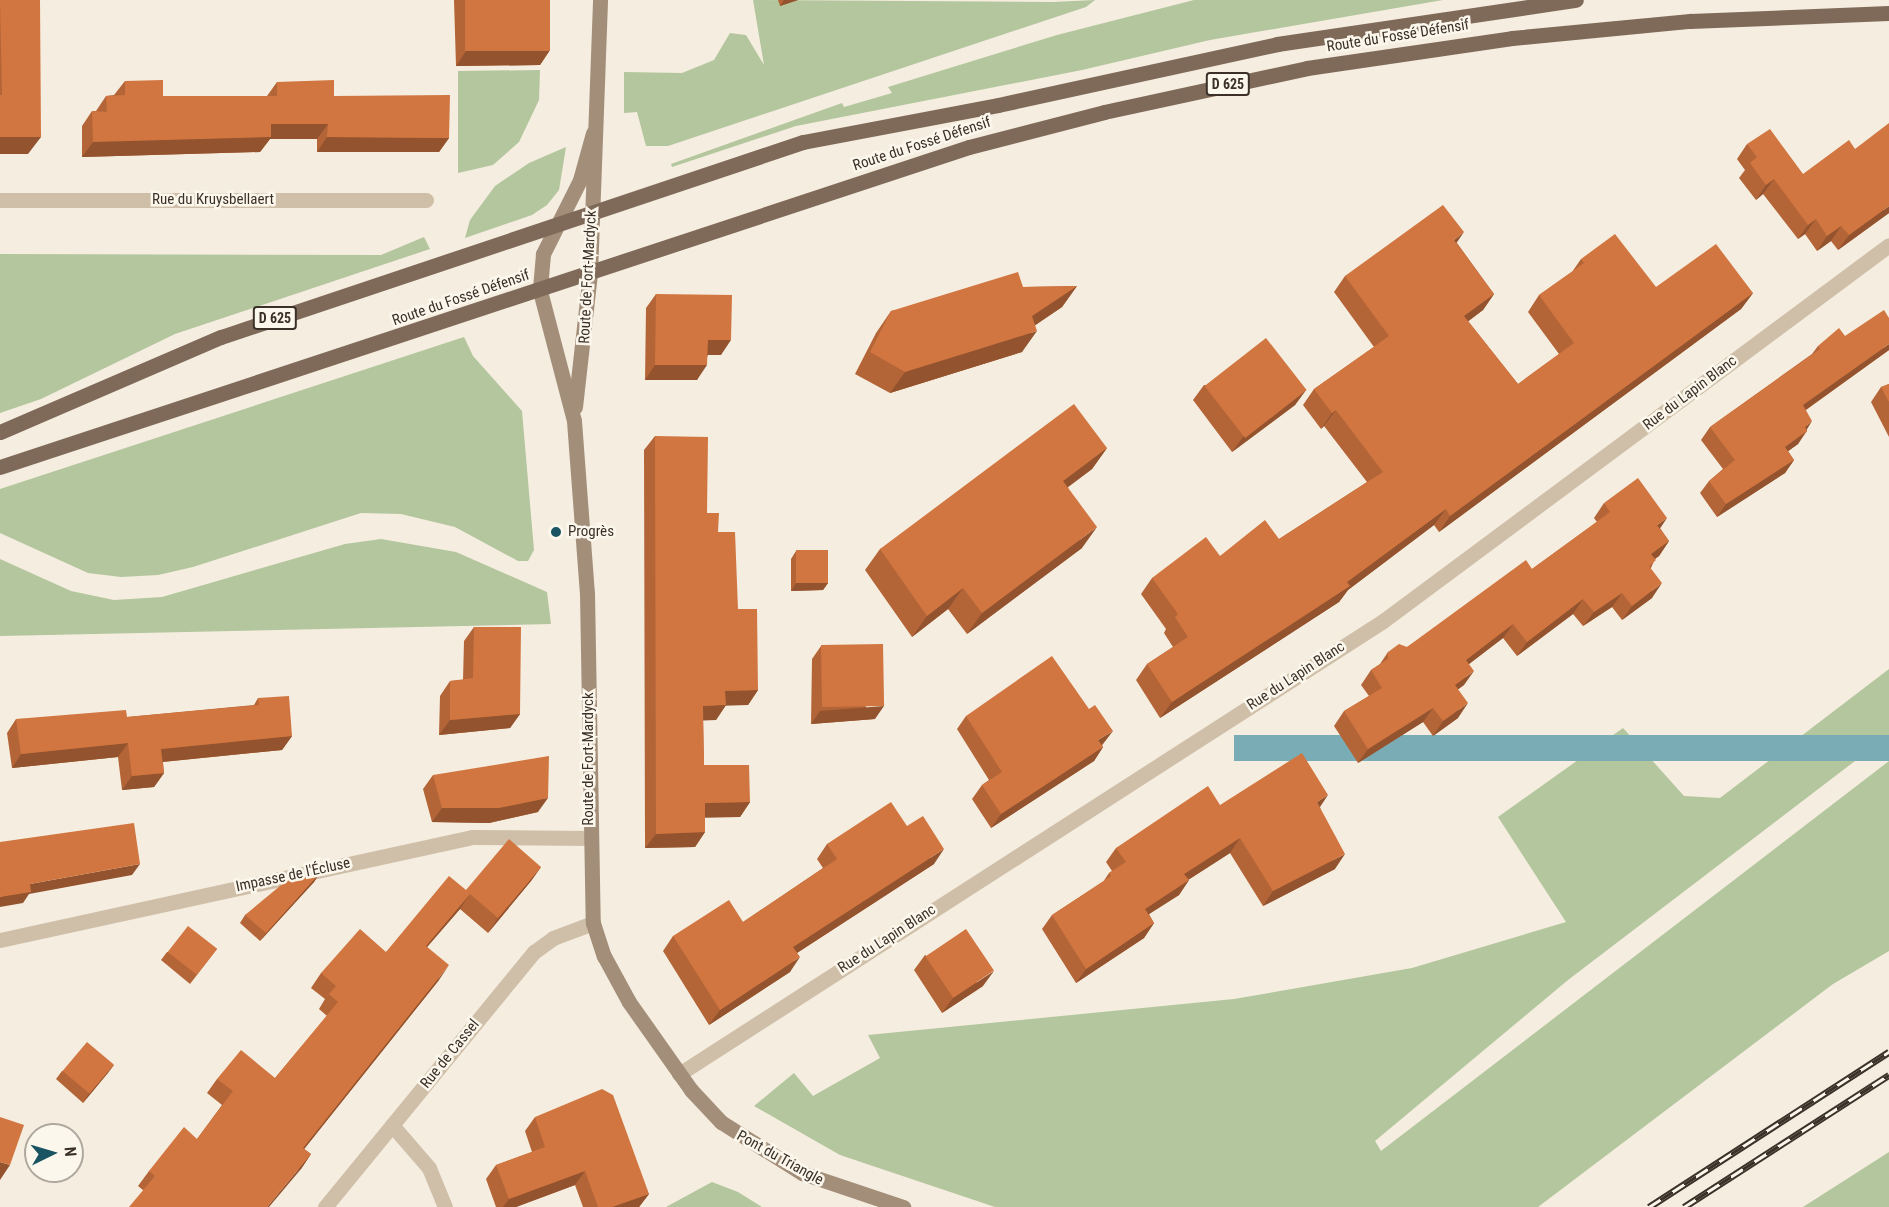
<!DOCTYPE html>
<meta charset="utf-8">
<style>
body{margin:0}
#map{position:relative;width:1889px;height:1207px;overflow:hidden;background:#f5eddf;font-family:"Roboto Condensed",sans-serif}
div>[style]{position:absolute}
.green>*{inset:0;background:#b3c69d}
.water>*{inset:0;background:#7aacb5;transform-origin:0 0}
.lane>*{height:15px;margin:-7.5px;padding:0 7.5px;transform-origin:7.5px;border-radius:7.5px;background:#cfbfa9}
.street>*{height:15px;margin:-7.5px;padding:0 7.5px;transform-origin:7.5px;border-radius:7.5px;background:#cfbfa9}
.secondary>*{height:15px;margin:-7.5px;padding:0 7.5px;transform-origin:7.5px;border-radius:7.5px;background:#a38e7a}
.primary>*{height:15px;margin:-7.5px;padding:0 7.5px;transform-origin:7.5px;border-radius:7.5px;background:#7f6a59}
.rail>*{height:7px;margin-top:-3.5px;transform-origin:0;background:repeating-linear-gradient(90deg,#fcf7ec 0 14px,#3b3129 0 28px);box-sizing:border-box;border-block:2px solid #3b3129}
.wall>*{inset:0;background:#b46538}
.shaded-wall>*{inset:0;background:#92532e}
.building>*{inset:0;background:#d17641;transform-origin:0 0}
.dots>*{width:16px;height:16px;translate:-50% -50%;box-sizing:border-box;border:3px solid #fcf7ec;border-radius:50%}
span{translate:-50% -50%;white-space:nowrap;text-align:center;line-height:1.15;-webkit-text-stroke:5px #fcf7ec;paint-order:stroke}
.shield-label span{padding:2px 4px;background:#fcf7ec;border:2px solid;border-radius:4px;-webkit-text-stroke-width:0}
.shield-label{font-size:14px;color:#3b3129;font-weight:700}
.street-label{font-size:15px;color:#3b3129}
.poi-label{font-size:15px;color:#3b3129}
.left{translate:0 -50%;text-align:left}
.north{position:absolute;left:24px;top:1123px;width:60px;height:60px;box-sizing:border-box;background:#fcf7ec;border:2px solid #afa89e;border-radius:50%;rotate:85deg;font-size:16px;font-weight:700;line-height:24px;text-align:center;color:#3b3129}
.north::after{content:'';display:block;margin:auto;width:21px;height:27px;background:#1a5462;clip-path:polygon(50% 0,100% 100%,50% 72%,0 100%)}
</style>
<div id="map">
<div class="green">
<i style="clip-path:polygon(753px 0,1053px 2px,1095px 0,1086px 7px,668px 146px,646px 146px,637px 112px,624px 113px,624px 72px,682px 73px,714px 60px,730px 33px,746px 35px,764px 65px)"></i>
<i style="clip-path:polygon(1194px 0,1443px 0,1210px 40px,1082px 70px,796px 126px,672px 167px,671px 164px,842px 103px,844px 107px,892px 93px,888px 87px,1057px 35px)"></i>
<i style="clip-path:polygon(540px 70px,539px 100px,519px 142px,493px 165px,458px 173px,458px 71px)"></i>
<i style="clip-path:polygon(566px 147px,559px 190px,547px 205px,532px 215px,465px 238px,470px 220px,495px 186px,529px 163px)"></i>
<i style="clip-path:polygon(424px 237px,430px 249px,175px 334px,41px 399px,0 413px,0 254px,381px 255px)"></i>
<i style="clip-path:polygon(464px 337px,473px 356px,522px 411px,534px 550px,528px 561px,518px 561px,455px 527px,401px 514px,361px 513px,193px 567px,158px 575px,121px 577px,88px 573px,0 533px,0 489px)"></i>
<i style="clip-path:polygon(381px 539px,456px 552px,547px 592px,551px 624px,0 636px,0 559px,71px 591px,114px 600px,162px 597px,345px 544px)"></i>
<i style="clip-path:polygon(1889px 669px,1889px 735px,1568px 980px,1375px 1141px,1381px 1151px,1889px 761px,1889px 951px,1833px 984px,1538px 1207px,995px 1207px,840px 1155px,754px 1106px,794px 1073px,813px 1096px,880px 1058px,868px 1035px,1234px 999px,1412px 968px,1566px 922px,1498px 817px,1623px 728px,1684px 796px,1720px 798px)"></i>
<i style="clip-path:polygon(1889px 1152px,1889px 1207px,1803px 1207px)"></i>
<i style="clip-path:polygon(712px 1182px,738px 1192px,762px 1207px,666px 1207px)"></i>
</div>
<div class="water">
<i style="left:1889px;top:735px;width:26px;height:655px;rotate:90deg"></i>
</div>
<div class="lane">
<i style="left:0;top:940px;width:483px;rotate:-12.3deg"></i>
<i style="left:472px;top:837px;width:117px;rotate:0.5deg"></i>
</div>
<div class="street">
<i style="left:0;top:200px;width:426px"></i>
<i style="left:679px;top:1074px;width:837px;rotate:-32.76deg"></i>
<i style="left:1383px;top:621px;width:630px;rotate:-36.62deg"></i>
<i style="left:392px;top:1125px;width:57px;rotate:49.3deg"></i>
<i style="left:429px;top:1168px;width:42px;rotate:67.7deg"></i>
<i style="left:325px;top:1207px;width:330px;rotate:-50.7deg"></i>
<i style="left:534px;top:952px;width:24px;rotate:-36deg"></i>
<i style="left:553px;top:938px;width:43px;rotate:-20.6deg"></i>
</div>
<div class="secondary">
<i style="left:593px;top:133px;width:49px;rotate:105.5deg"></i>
<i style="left:580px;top:180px;width:83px;rotate:116.6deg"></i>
<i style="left:543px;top:254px;width:37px;rotate:95deg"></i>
<i style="left:540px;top:291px;width:134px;rotate:75.3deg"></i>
<i style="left:574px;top:421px;width:172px;rotate:85.7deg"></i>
<i style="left:587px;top:593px;width:330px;rotate:89deg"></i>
<i style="left:593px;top:923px;width:35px;rotate:72deg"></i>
<i style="left:604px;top:956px;width:52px;rotate:61.5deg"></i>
<i style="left:629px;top:1002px;width:108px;rotate:54.8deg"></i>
<i style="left:691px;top:1090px;width:44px;rotate:46.8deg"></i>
<i style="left:721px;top:1122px;width:96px;rotate:32.2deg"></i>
<i style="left:802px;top:1173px;width:107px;rotate:18.6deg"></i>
<i style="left:575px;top:407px;width:134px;rotate:-83.6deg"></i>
<i style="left:590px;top:274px;width:274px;rotate:-87.9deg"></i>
</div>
<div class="primary">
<i style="left:0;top:432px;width:241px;rotate:-23.3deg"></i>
<i style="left:221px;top:337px;width:614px;rotate:-18.52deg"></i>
<i style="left:803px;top:142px;width:198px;rotate:-10.7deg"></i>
<i style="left:998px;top:105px;width:286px;rotate:-12.3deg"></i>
<i style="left:1277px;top:44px;width:302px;rotate:-8.4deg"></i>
<i style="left:0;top:467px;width:1020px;rotate:-18.28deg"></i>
<i style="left:969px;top:147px;width:139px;rotate:-14.5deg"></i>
<i style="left:1104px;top:112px;width:208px;rotate:-12.2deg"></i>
<i style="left:1307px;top:68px;width:207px;rotate:-8.3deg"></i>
<i style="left:1512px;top:38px;width:179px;rotate:-5.5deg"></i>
<i style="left:1690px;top:21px;width:199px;rotate:-2.3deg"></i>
</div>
<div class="rail">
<i style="left:1649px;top:1207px;width:286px;rotate:-32.9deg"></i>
<i style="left:1684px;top:1207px;width:244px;rotate:-32.8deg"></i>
</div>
<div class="wall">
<i style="clip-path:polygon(0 0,28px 154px,0 154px)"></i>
<i style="clip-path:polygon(454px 0,550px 0,550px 50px,540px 65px,456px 66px)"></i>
<i style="clip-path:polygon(778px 0,798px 0,780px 6px)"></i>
<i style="clip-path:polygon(125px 81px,163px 96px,267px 96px,277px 82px,334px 96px,449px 138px,439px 152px,317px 152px,317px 139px,270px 139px,260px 152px,82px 157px,82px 126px,92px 111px,96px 111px,106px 96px,114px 95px)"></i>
<i style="clip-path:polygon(1747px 144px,1803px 174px,1889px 213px,1838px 250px,1831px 241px,1817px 251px,1805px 234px,1798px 239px,1763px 194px,1756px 200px,1739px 178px,1745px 170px,1737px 159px)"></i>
<i style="clip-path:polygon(1457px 243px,1494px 294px,1483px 310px,1468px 321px,1518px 384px,1559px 354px,1528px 312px,1539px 295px,1572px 272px,1581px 259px,1656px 287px,1753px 293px,1741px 309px,1439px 532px,1434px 525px,1348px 590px,1339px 602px,1160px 718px,1136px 680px,1147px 664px,1173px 647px,1164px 633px,1166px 629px,1141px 594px,1152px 578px,1220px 556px,1279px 539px,1367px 482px,1324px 426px,1321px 429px,1303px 405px,1314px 389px,1374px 347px,1334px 292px,1345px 276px)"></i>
<i style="clip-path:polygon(1077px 286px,1062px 307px,1035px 325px,1022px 352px,890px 393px,855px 374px,876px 333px,891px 311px,1023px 287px)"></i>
<i style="clip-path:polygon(656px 294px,721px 355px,708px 355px,697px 380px,645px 380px,646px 308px)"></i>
<i style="clip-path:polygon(1845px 336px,1889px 350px,1806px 410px,1807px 431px,1798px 444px,1788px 451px,1794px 460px,1785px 473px,1717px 517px,1700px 493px,1709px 481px,1723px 469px,1701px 440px,1710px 427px,1812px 354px,1818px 346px)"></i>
<i style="clip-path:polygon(1889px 384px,1889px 437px,1871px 402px,1881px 387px)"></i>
<i style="clip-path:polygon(1204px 385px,1306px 390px,1295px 405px,1232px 452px,1193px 400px)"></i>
<i style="clip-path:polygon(655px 436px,707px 513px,718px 532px,758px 690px,748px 705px,726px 705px,716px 720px,703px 720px,704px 765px,750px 802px,740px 817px,705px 817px,705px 832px,695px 847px,645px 848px,644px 450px)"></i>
<i style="clip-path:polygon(1107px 448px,1092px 469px,1068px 487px,1082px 548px,967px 634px,948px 609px,912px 637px,865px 570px,880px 549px)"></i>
<i style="clip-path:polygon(1604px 503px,1660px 528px,1669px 541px,1659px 556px,1655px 559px,1651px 568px,1652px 598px,1622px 620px,1612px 607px,1583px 626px,1573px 614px,1517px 656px,1503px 638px,1469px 664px,1464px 685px,1458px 689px,1458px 718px,1433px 736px,1423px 722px,1358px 763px,1334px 726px,1344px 711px,1369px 696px,1361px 685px,1371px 670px,1380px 664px,1388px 652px,1407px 647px,1532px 569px,1597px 522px,1594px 518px)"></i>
<i style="clip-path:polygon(796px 551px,828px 583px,823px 590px,791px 591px,791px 559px)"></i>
<i style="clip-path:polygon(474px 627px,520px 714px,510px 728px,439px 735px,440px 696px,450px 681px,463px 680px,464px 641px)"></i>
<i style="clip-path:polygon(821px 646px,875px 719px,811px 724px,812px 659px)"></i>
<i style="clip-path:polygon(258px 698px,292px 736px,282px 750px,163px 762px,164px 773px,154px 787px,122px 790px,118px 757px,12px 768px,7px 733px,16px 719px,127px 717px,254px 705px)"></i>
<i style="clip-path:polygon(966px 716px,1103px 744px,1102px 745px,1103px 747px,1094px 761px,991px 828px,972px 799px,982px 785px,989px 780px,957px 729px)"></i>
<i style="clip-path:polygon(433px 775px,538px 812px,489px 823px,432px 822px,423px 789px)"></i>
<i style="clip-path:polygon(1220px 805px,1320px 807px,1335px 869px,1263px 906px,1230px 853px,1188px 880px,1189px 880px,1179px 895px,1149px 914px,1154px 923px,1144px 938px,1076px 983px,1042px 929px,1052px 915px,1103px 882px,1109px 873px,1112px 871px,1106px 862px,1116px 848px)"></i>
<i style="clip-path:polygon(907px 826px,934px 864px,797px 953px,790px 972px,709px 1025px,663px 951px,673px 936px,743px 922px,823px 868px,817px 859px,827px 844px)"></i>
<i style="clip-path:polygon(541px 867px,531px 881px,488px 933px,460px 909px,427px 947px,439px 980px,304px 1149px,311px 1154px,301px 1169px,143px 1190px,138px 1186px,149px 1171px,197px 1139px,222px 1105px,207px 1093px,217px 1079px,275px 1078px,327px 1016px,319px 1009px,325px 999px,311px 988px,321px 973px,386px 952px,466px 890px)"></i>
<i style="clip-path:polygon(319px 874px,314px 882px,260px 941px,240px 923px,245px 915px)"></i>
<i style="clip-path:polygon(217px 949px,190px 984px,161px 960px,167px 952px)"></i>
<i style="clip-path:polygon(925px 955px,983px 986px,942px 1013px,914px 970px)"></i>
<i style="clip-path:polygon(114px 1065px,83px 1103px,56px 1079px,62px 1071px)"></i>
<i style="clip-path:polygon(535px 1117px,649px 1194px,639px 1207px,583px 1207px,575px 1185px,516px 1207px,496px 1207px,486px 1179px,496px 1165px,532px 1152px,525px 1131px)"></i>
</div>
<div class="shaded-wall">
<i style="clip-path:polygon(784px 0,798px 0,780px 6px)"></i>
<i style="clip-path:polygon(550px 50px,540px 65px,456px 66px,466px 51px)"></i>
<i style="clip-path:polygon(271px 124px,328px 124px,317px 139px,270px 139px,260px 152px,82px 157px,93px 142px)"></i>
<i style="clip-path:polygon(0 137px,41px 137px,28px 154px,0 154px)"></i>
<i style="clip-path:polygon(327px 137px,449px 138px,439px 152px,317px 152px)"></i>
<i style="clip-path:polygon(1774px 179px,1763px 194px,1756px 200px,1766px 185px)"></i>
<i style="clip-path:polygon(1889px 206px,1889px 213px,1838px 250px,1849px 235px)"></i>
<i style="clip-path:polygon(1816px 219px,1805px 234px,1798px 239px,1808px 225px)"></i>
<i style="clip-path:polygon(1841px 226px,1831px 241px,1817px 251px,1827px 236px)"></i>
<i style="clip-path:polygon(1464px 232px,1453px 248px,1454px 240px)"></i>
<i style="clip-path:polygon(1077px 286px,1062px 307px,1018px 337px,1037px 331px,1022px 352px,890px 393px,905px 372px,1032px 316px)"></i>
<i style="clip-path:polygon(1753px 293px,1741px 309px,1439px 532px,1450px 516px)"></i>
<i style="clip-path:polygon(1494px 294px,1483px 310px,1453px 333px,1464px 316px)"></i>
<i style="clip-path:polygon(708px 340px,731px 340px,721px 355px,698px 355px)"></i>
<i style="clip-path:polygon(1889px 344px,1889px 350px,1794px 418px,1803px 405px)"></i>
<i style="clip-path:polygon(655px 365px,707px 365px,697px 380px,645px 380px)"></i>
<i style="clip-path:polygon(1306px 390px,1295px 405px,1232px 452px,1243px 437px)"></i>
<i style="clip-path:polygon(1336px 410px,1324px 426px,1321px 429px,1332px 413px)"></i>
<i style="clip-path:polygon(1812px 421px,1798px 444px,1776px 460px,1785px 447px,1805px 427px)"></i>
<i style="clip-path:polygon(1107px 448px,1092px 469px,1048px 502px,1063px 481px)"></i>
<i style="clip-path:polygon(1794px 460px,1785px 473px,1717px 517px,1726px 504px)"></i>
<i style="clip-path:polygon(1446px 509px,1434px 525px,1348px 590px,1339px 602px,1160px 718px,1172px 702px,1347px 582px)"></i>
<i style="clip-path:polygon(1667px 518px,1657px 533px,1657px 525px)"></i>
<i style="clip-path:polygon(1097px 527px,1082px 548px,967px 634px,982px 613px)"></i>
<i style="clip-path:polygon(1669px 541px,1659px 556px,1641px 568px,1651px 554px)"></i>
<i style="clip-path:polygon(796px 583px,828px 583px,823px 590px,791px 591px)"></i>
<i style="clip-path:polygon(1662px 583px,1652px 598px,1622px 620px,1632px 606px)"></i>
<i style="clip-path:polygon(963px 588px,948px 609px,912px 637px,927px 616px)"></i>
<i style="clip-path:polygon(1622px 593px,1612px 607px,1583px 626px,1594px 612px)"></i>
<i style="clip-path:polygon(1583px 599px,1573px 614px,1517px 656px,1527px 642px)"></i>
<i style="clip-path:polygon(1513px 624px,1503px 638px,1456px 674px,1466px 660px)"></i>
<i style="clip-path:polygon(1474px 671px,1464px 685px,1445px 699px,1455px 685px)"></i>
<i style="clip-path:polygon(758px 690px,748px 705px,715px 706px,725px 691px)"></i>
<i style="clip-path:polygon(1468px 703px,1458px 718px,1433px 736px,1443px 721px)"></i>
<i style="clip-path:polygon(726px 705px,716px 720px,692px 721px,703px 706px)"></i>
<i style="clip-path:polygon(884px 706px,875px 719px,811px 724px,820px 711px)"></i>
<i style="clip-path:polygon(1433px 708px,1423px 722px,1358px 763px,1368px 749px)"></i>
<i style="clip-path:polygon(520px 714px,510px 728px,439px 735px,450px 720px)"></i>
<i style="clip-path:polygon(1113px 731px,1103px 744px,1089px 754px,1098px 740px)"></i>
<i style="clip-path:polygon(292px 736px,282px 750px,151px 763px,161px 749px)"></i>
<i style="clip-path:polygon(128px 743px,118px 757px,12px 768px,21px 754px)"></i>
<i style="clip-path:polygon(1103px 747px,1094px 761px,991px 828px,1001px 814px)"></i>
<i style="clip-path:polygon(164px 773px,154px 787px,122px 790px,132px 776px)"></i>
<i style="clip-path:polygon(1328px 795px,1318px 810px,1317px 802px)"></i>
<i style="clip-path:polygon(548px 798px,538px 812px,489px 823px,432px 822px,442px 808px)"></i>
<i style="clip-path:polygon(750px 802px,740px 817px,694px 818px,705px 803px)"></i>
<i style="clip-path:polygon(705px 832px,695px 847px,645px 848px,656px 834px)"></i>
<i style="clip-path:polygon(1240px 838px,1230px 853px,1174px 889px,1184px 874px)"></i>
<i style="clip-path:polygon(944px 849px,934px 864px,783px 962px,793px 947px)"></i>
<i style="clip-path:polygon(1345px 854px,1335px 869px,1263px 906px,1273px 891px)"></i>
<i style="clip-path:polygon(140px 864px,132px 875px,29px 894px,23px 903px,0 907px,0 897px,30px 884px)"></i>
<i style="clip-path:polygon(541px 867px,531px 881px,488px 933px,498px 918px)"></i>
<i style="clip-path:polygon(319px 874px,314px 882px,260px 941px,266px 933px)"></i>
<i style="clip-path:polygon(1189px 880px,1179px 895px,1135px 923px,1145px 909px)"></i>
<i style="clip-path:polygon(470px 894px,460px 909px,415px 961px,426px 946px)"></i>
<i style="clip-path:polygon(1154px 923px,1144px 938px,1076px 983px,1086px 969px)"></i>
<i style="clip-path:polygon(800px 957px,790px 972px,709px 1025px,720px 1010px)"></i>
<i style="clip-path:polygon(449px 965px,439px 980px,293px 1163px,303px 1148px)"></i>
<i style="clip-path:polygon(994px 971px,983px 986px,942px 1013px,953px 998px)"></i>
<i style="clip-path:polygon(114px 1065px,108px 1073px,83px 1103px,88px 1095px)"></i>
<i style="clip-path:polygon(311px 1154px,301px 1169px,269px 1207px,267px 1207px)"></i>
<i style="clip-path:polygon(0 1162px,10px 1165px,0 1180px)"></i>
<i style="clip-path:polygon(585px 1171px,575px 1185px,516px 1207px,503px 1207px,509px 1199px)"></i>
<i style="clip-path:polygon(649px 1194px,639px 1207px,612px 1207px)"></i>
</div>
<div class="building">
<i style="clip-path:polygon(0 0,40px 0,41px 137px,0 137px,0 95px,2px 95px)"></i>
<i style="left:465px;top:0;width:85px;height:51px"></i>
<i style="clip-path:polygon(163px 80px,163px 96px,277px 96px,277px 82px,334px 80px,334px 96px,450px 95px,449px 138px,327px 137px,328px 124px,271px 124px,271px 137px,93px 142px,92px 111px,107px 112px,106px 96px,125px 95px,125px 81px)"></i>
<i style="clip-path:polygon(1889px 123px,1889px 206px,1849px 235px,1841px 226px,1827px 236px,1816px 219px,1808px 225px,1774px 179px,1766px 185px,1750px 163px,1757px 157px,1747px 144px,1770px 129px,1803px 174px,1849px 140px,1855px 149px)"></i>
<i style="clip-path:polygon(1443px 205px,1464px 232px,1454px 240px,1494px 294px,1464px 316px,1518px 384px,1574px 343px,1539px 295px,1584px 263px,1581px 259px,1615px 234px,1656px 287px,1716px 244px,1753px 293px,1450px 516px,1446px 509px,1347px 582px,1350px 586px,1172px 702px,1147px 664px,1188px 637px,1175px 617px,1178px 614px,1152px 578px,1206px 537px,1220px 556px,1265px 520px,1279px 539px,1383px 472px,1336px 410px,1332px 413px,1314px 389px,1389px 336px,1345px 276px)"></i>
<i style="clip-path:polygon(1018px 272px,1023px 287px,1077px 286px,1032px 316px,1037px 331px,905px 372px,870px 352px,891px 311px)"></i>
<i style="clip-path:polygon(656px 294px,732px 295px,731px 340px,708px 340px,707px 365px,655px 365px)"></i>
<i style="clip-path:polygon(1884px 310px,1889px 318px,1889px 344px,1803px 405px,1812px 421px,1805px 427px,1807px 431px,1785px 447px,1794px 460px,1726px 504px,1709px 481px,1735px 460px,1710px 427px,1820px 349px,1818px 346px,1839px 328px,1845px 336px)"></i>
<i style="left:1266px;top:338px;width:66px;height:78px;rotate:52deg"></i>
<i style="clip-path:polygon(1889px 384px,1889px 402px,1881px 387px)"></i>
<i style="clip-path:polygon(1074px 404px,1107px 448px,1063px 481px,1097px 527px,982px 613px,963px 588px,927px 616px,880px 549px)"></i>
<i style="clip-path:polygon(655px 436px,708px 437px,707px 513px,719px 513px,718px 532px,735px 532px,738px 609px,757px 609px,758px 690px,725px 691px,726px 705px,703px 706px,704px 765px,749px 765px,750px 802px,705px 803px,705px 832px,656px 834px)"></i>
<i style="clip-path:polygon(1638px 478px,1667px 518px,1657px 525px,1669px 541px,1651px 554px,1656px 560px,1649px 566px,1662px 583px,1632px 606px,1622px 593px,1594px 612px,1583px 599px,1527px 642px,1513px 624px,1466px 660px,1474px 671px,1455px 685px,1468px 703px,1443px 721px,1433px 708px,1368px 749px,1344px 711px,1382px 688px,1371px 670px,1388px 659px,1388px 652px,1399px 644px,1407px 647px,1526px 560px,1532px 569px,1610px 512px,1604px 503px)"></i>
<i style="left:828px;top:550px;width:33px;height:32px;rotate:90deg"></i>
<i style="clip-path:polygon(474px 627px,521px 627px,520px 714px,450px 720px,450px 681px,473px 678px)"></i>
<i style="left:883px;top:644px;width:62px;height:62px;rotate:89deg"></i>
<i style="clip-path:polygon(1052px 656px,1089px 709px,1095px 705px,1113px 731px,1098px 740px,1103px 747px,1001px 814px,982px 785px,1002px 772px,966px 716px)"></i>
<i style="clip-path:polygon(289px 696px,292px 736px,161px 749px,164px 773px,132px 776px,128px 743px,21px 754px,16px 719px,126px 710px,127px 717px,259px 705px,258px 698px)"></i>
<i style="clip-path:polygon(1302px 753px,1328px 795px,1317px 802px,1345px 854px,1273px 891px,1240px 838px,1184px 874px,1189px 880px,1145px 909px,1154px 923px,1086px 969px,1052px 915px,1111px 876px,1109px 873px,1126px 862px,1116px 848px,1208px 786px,1220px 805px)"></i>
<i style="clip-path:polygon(549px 756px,548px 798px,499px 808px,442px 808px,433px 775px)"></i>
<i style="clip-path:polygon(891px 802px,907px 826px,923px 816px,944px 849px,793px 947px,800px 957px,720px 1010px,673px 936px,729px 900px,743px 922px,837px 859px,827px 844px)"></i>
<i style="clip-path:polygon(134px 823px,140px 864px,30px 884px,31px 892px,0 897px,0 842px)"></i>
<i style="clip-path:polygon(509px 839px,541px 867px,498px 918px,470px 894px,426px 946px,449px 965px,303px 1148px,311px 1154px,267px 1207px,129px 1207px,155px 1176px,149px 1171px,184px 1127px,197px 1139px,233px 1091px,217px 1079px,241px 1050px,275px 1078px,338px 1002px,329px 994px,336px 986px,321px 973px,360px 929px,386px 952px,449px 876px,466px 890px)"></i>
<i style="clip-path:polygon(319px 874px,266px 933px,245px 915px,286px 881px)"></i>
<i style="left:188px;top:926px;width:37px;height:33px;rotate:38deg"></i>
<i style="left:966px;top:929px;width:50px;height:49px;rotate:56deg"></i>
<i style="left:87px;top:1042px;width:35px;height:38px;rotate:40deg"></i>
<i style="clip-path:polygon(602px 1089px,613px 1095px,649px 1194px,612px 1207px,598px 1207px,585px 1171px,509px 1199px,496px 1165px,545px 1147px,535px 1117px)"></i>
<i style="clip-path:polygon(0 1117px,24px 1125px,10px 1165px,0 1162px)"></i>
</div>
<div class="dots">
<i style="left:556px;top:532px;background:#1a5462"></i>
</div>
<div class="shield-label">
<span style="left:1228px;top:84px">D 625</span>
<span style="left:275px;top:318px">D 625</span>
</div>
<div class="street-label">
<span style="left:1398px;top:36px;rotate:-9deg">Route du Fossé Défensif</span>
<span style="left:922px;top:144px;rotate:-18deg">Route du Fossé Défensif</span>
<span style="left:213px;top:200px">Rue du Kruysbellaert</span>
<span style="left:588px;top:277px;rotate:-87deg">Route de Fort-Mardyck</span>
<span style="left:461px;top:298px;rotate:-19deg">Route du Fossé Défensif</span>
<span style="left:1690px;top:393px;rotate:-37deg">Rue du Lapin Blanc</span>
<span style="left:1296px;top:676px;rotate:-33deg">Rue du Lapin Blanc</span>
<span style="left:589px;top:759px;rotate:-90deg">Route de Fort-Mardyck</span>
<span style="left:293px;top:875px;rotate:-12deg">Impasse de l'Écluse</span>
<span style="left:887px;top:939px;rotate:-33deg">Rue du Lapin Blanc</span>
<span style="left:450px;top:1054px;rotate:-51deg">Rue de Cassel</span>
<span style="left:780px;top:1158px;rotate:29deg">Pont du Triangle</span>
</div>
<div class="poi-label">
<span class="left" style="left:568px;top:532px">Progrès</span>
</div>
<div class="north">N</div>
</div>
